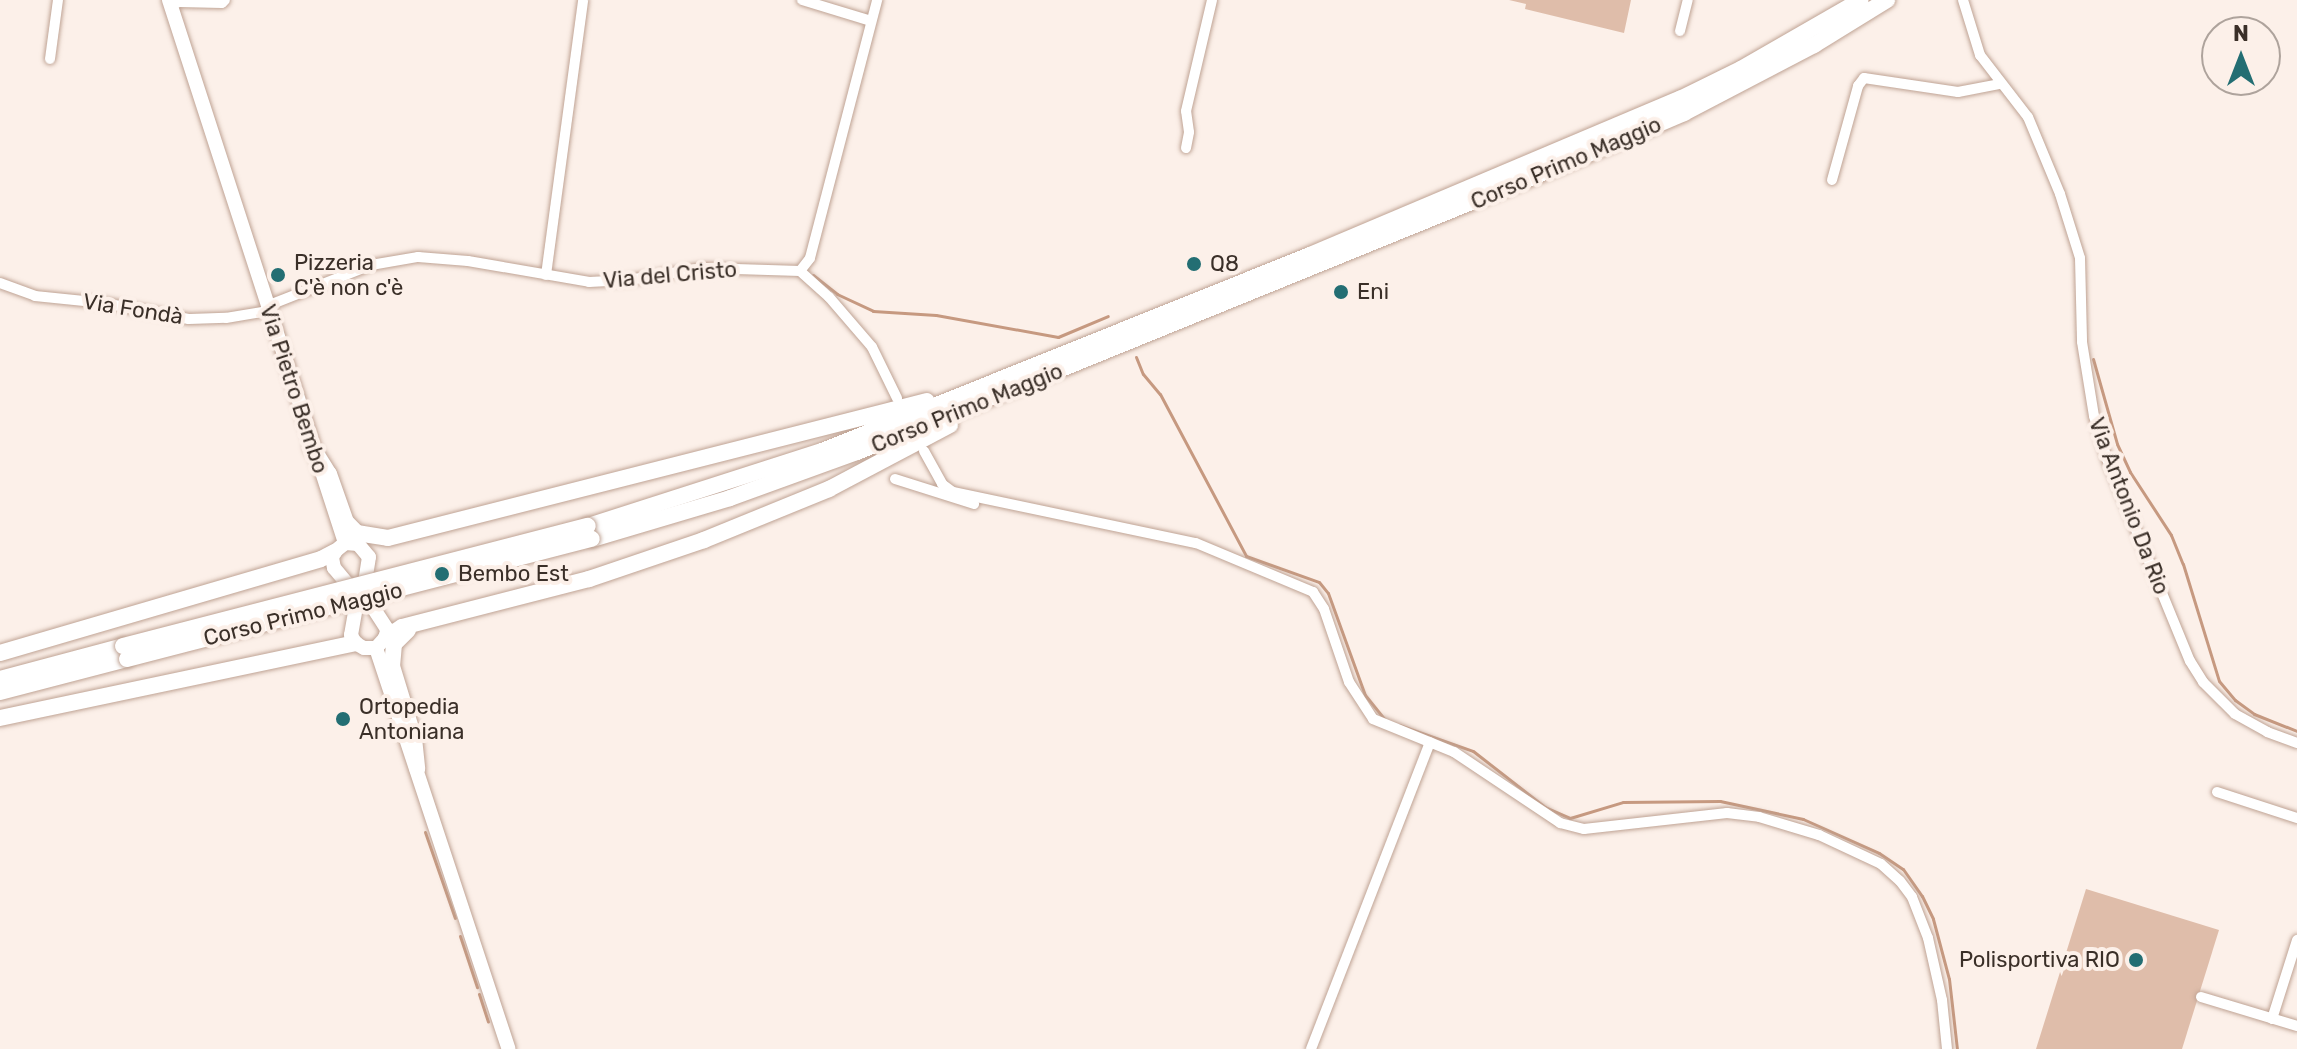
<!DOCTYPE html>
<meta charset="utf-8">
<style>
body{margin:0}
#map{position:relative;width:2297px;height:1049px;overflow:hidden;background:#fcf0e9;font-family:Rubik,sans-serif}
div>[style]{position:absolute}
.green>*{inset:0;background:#dfbdaa}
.stream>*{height:3px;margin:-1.5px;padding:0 1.5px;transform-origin:1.5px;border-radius:1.5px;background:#c69980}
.roads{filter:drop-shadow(0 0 2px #bfa394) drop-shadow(0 0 2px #bfa394)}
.minor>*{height:10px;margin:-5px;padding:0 5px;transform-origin:5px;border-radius:5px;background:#fff}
.major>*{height:14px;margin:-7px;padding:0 7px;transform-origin:7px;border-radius:7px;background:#fff}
.highway>*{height:16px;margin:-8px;padding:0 8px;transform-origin:8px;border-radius:8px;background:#fff}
.bridges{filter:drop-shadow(0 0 2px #bfa394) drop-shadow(0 0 2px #bfa394)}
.highway-bridge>*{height:16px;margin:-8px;padding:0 8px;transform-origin:8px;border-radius:8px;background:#fff}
.dots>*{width:22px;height:22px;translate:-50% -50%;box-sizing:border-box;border:4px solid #fcf0e9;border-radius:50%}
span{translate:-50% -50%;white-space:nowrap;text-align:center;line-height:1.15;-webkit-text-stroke:8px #fcf0e9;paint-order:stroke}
.street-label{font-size:22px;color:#3a2f28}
.poi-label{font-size:22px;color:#3a2f28}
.left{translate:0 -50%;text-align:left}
.right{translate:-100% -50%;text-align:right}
.north{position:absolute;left:2201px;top:16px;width:80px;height:80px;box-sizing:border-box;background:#fcf0e9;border:2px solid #aea39c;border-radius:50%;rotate:0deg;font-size:22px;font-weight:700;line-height:32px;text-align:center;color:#3a2f28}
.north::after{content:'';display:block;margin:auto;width:28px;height:36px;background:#236e73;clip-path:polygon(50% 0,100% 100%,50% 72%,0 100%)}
</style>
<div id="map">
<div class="green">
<i style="clip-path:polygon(1509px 0,1631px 0,1624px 33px,1525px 9px,1526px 4px)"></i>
<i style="clip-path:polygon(2086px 889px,2219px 930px,2182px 1049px,2036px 1049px)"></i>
</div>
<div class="stream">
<i style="left:813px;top:275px;width:31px;rotate:38deg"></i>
<i style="left:837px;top:294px;width:40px;rotate:25deg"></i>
<i style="left:873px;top:311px;width:63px;rotate:3.6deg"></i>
<i style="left:936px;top:315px;width:124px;rotate:10.2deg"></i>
<i style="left:1058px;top:337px;width:54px;rotate:-22.8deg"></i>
<i style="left:1136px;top:357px;width:18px;rotate:68deg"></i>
<i style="left:1143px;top:374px;width:26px;rotate:50deg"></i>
<i style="left:1160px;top:394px;width:183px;rotate:62deg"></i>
<i style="left:1246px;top:556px;width:77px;rotate:19.6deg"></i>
<i style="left:1319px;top:582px;width:14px;rotate:51deg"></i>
<i style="left:1328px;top:593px;width:109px;rotate:70.1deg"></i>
<i style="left:1365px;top:695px;width:32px;rotate:51deg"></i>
<i style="left:2093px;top:359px;width:88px;rotate:74.2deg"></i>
<i style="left:2117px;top:444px;width:31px;rotate:65deg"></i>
<i style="left:2130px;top:472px;width:75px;rotate:56.9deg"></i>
<i style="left:2171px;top:535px;width:31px;rotate:68deg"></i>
<i style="left:2183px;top:564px;width:122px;rotate:72.9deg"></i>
<i style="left:2219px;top:681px;width:25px;rotate:50deg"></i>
<i style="left:2235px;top:700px;width:24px;rotate:36deg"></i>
<i style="left:2254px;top:714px;width:46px;rotate:21.6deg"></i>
<i style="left:1399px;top:725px;width:78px;rotate:19.4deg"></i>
<i style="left:1473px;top:751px;width:91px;rotate:37.9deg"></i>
<i style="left:1545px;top:807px;width:27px;rotate:24deg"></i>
<i style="left:1570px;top:818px;width:55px;rotate:-16.8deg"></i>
<i style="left:1623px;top:802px;width:97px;rotate:-0.6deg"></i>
<i style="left:1720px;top:801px;width:85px;rotate:12.2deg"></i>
<i style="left:1803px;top:819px;width:83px;rotate:24.1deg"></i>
<i style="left:1879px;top:853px;width:29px;rotate:34deg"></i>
<i style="left:1903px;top:869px;width:33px;rotate:55deg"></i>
<i style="left:1922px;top:896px;width:25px;rotate:64deg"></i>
<i style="left:1933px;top:919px;width:62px;rotate:75.1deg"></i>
<i style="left:1949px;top:979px;width:70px;rotate:83.5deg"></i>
<i style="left:425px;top:832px;width:91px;rotate:70.8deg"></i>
<i style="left:460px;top:936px;width:54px;rotate:71.6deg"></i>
<i style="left:479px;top:994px;width:29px;rotate:72deg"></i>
</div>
<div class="roads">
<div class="minor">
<i style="left:802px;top:0;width:72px;rotate:16.9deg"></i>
<i style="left:1963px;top:0;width:58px;rotate:72.8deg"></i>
<i style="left:1980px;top:55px;width:78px;rotate:52.3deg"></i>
<i style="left:2028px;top:117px;width:83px;rotate:67.4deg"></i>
<i style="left:2060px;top:194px;width:67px;rotate:72.6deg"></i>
<i style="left:2080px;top:258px;width:84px;rotate:88.6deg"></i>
<i style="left:2082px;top:342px;width:75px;rotate:80.8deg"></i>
<i style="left:2094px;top:416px;width:45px;rotate:73.2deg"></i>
<i style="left:2107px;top:459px;width:218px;rotate:67.7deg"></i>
<i style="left:2190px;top:661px;width:25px;rotate:58deg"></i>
<i style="left:2203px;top:682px;width:45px;rotate:45deg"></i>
<i style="left:2235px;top:714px;width:37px;rotate:29deg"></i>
<i style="left:2267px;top:732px;width:32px;rotate:20deg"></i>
<i style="left:170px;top:5px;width:9px;rotate:-18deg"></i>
<i style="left:179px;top:2px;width:43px;rotate:1.3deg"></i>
<i style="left:222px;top:3px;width:4px;rotate:-45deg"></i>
<i style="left:1680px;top:31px;width:32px;rotate:-76deg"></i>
<i style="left:50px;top:59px;width:60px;rotate:-82.3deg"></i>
<i style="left:1186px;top:148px;width:16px;rotate:-79deg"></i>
<i style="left:1189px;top:132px;width:21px;rotate:-98deg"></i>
<i style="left:1186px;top:111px;width:114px;rotate:-76.8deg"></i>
<i style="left:1832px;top:180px;width:98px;rotate:-74.5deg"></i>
<i style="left:1858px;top:86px;width:10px;rotate:-53deg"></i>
<i style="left:1864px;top:78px;width:95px;rotate:8.5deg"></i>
<i style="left:1958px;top:92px;width:43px;rotate:-10.8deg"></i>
<i style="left:800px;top:271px;width:39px;rotate:42deg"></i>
<i style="left:829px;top:297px;width:66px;rotate:49.3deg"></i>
<i style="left:872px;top:347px;width:57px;rotate:63.9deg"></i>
<i style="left:546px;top:275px;width:277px;rotate:-82.3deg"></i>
<i style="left:0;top:283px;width:37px;rotate:20deg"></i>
<i style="left:35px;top:296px;width:69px;rotate:5.8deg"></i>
<i style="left:104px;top:303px;width:86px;rotate:10.7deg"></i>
<i style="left:189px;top:319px;width:37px;rotate:-2deg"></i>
<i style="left:226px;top:318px;width:43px;rotate:-9.5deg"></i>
<i style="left:267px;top:306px;width:112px;rotate:-21.5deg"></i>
<i style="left:371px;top:265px;width:48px;rotate:-9.7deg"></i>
<i style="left:418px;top:257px;width:50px;rotate:4.6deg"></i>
<i style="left:468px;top:261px;width:123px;rotate:9.8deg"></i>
<i style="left:589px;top:282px;width:39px;rotate:-3deg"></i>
<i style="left:628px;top:280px;width:77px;rotate:-9deg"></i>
<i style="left:704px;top:268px;width:96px;rotate:1.8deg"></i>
<i style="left:800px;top:271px;width:16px;rotate:-52deg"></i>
<i style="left:810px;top:258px;width:267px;rotate:-75.4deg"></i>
<i style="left:924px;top:451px;width:38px;rotate:61deg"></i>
<i style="left:942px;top:484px;width:14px;rotate:36deg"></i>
<i style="left:953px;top:492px;width:248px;rotate:11.9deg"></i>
<i style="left:1196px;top:543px;width:127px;rotate:22.7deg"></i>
<i style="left:1313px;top:592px;width:20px;rotate:57deg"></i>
<i style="left:1324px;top:609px;width:77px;rotate:71.1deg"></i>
<i style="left:1349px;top:682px;width:44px;rotate:57deg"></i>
<i style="left:1373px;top:719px;width:87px;rotate:22.2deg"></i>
<i style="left:1454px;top:752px;width:128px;rotate:33.8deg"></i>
<i style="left:1560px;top:823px;width:25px;rotate:14deg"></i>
<i style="left:1584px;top:829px;width:144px;rotate:-6.4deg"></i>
<i style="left:1727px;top:813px;width:32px;rotate:7deg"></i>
<i style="left:1759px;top:817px;width:63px;rotate:16.7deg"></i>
<i style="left:1819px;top:835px;width:68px;rotate:25.1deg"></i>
<i style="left:1881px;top:864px;width:25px;rotate:42deg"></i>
<i style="left:1900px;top:881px;width:20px;rotate:53deg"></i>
<i style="left:1912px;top:897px;width:44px;rotate:68.7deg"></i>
<i style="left:1928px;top:938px;width:64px;rotate:77.3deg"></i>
<i style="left:1942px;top:1000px;width:49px;rotate:84.2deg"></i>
<i style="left:895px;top:479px;width:83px;rotate:17.6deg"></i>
<i style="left:2217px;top:792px;width:84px;rotate:18deg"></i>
<i style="left:2201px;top:997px;width:100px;rotate:16.8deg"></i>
<i style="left:2272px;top:1019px;width:83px;rotate:-72.4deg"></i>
<i style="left:1311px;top:1049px;width:329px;rotate:-68.8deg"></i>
</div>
<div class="major">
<i style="left:169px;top:0;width:571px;rotate:72.04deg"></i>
<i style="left:345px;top:543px;width:13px;rotate:4deg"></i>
<i style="left:358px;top:544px;width:17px;rotate:50deg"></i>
<i style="left:369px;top:557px;width:24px;rotate:99deg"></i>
<i style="left:365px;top:581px;width:26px;rotate:74deg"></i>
<i style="left:372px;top:606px;width:27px;rotate:57deg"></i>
<i style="left:387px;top:629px;width:8px;rotate:97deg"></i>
<i style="left:386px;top:637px;width:15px;rotate:132deg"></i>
<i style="left:376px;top:648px;width:12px;rotate:180deg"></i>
<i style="left:364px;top:648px;width:10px;rotate:-151deg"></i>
<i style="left:355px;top:643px;width:9px;rotate:-117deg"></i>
<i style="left:351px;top:635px;width:28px;rotate:-80deg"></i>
<i style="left:356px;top:607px;width:21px;rotate:-107deg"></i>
<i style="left:350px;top:587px;width:25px;rotate:-130deg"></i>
<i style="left:334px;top:568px;width:10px;rotate:-101deg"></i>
<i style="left:332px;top:558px;width:6px;rotate:-72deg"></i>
<i style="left:334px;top:552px;width:14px;rotate:-39deg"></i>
<i style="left:376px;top:648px;width:422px;rotate:71.7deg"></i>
</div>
<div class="highway">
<i style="left:312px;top:447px;width:32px;rotate:58deg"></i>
<i style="left:329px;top:474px;width:51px;rotate:70.5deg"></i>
<i style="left:346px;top:522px;width:16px;rotate:45deg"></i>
<i style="left:357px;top:533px;width:31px;rotate:9deg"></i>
<i style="left:388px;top:538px;width:556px;rotate:-14.26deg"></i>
<i style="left:588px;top:526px;width:246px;rotate:-17.8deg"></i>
<i style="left:822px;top:451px;width:526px;rotate:-21.88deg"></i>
<i style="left:1310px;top:255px;width:402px;rotate:-22.9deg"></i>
<i style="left:1680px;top:99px;width:68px;rotate:-26.2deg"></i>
<i style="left:1741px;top:69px;width:138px;rotate:-29.9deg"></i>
<i style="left:592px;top:539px;width:144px;rotate:-16.5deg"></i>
<i style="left:730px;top:498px;width:135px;rotate:-19.9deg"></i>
<i style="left:857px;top:452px;width:759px;rotate:-22.14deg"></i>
<i style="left:1560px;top:166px;width:135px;rotate:-23.1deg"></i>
<i style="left:1684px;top:113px;width:147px;rotate:-27.6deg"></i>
<i style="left:1814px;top:45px;width:86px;rotate:-31.7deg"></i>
<i style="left:408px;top:630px;width:20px;rotate:135deg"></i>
<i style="left:394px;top:644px;width:22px;rotate:95deg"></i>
<i style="left:392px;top:666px;width:75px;rotate:73deg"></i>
<i style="left:414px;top:738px;width:31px;rotate:84deg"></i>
<i style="left:386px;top:637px;width:19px;rotate:-32deg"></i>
<i style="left:402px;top:627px;width:193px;rotate:-14.4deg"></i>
<i style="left:589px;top:579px;width:121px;rotate:-18.7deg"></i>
<i style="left:704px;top:540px;width:135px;rotate:-22.2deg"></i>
<i style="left:829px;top:489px;width:137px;rotate:-27.9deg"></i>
<i style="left:0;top:653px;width:334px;rotate:-16.3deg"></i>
<i style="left:321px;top:559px;width:15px;rotate:-28deg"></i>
<i style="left:0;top:679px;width:127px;rotate:-15deg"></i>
<i style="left:0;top:692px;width:131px;rotate:-14.6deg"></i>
<i style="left:0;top:718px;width:363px;rotate:-11.9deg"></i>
</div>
</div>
<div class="bridges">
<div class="highway-bridge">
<i style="left:123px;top:646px;width:480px;rotate:-14.5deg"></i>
<i style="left:127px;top:659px;width:480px;rotate:-14.5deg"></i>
</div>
</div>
<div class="dots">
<i style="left:1194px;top:264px;background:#236e73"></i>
<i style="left:278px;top:275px;background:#236e73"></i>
<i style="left:1341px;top:292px;background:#236e73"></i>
<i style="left:442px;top:574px;background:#236e73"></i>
<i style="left:343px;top:719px;background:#236e73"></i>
<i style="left:2136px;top:960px;background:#236e73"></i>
</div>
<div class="street-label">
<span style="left:1566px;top:163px;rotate:-23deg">Corso Primo Maggio</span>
<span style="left:670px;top:275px;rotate:-5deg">Via del Cristo</span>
<span style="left:133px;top:309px;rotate:9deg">Via Fondà</span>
<span style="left:294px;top:389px;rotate:72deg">Via Pietro Bembo</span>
<span style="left:967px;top:408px;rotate:-22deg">Corso Primo Maggio</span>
<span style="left:2129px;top:506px;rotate:69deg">Via Antonio Da Rio</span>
<span style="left:303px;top:614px;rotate:-14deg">Corso Primo Maggio</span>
</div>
<div class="poi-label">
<span class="left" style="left:294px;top:275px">Pizzeria<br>C'è non c'è</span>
<span class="left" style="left:1210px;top:264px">Q8</span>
<span class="left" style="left:1357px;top:292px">Eni</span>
<span class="left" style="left:458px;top:574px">Bembo Est</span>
<span class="left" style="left:359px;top:719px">Ortopedia<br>Antoniana</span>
<span class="right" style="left:2120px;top:960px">Polisportiva RIO</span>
</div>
<div class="north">N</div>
</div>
